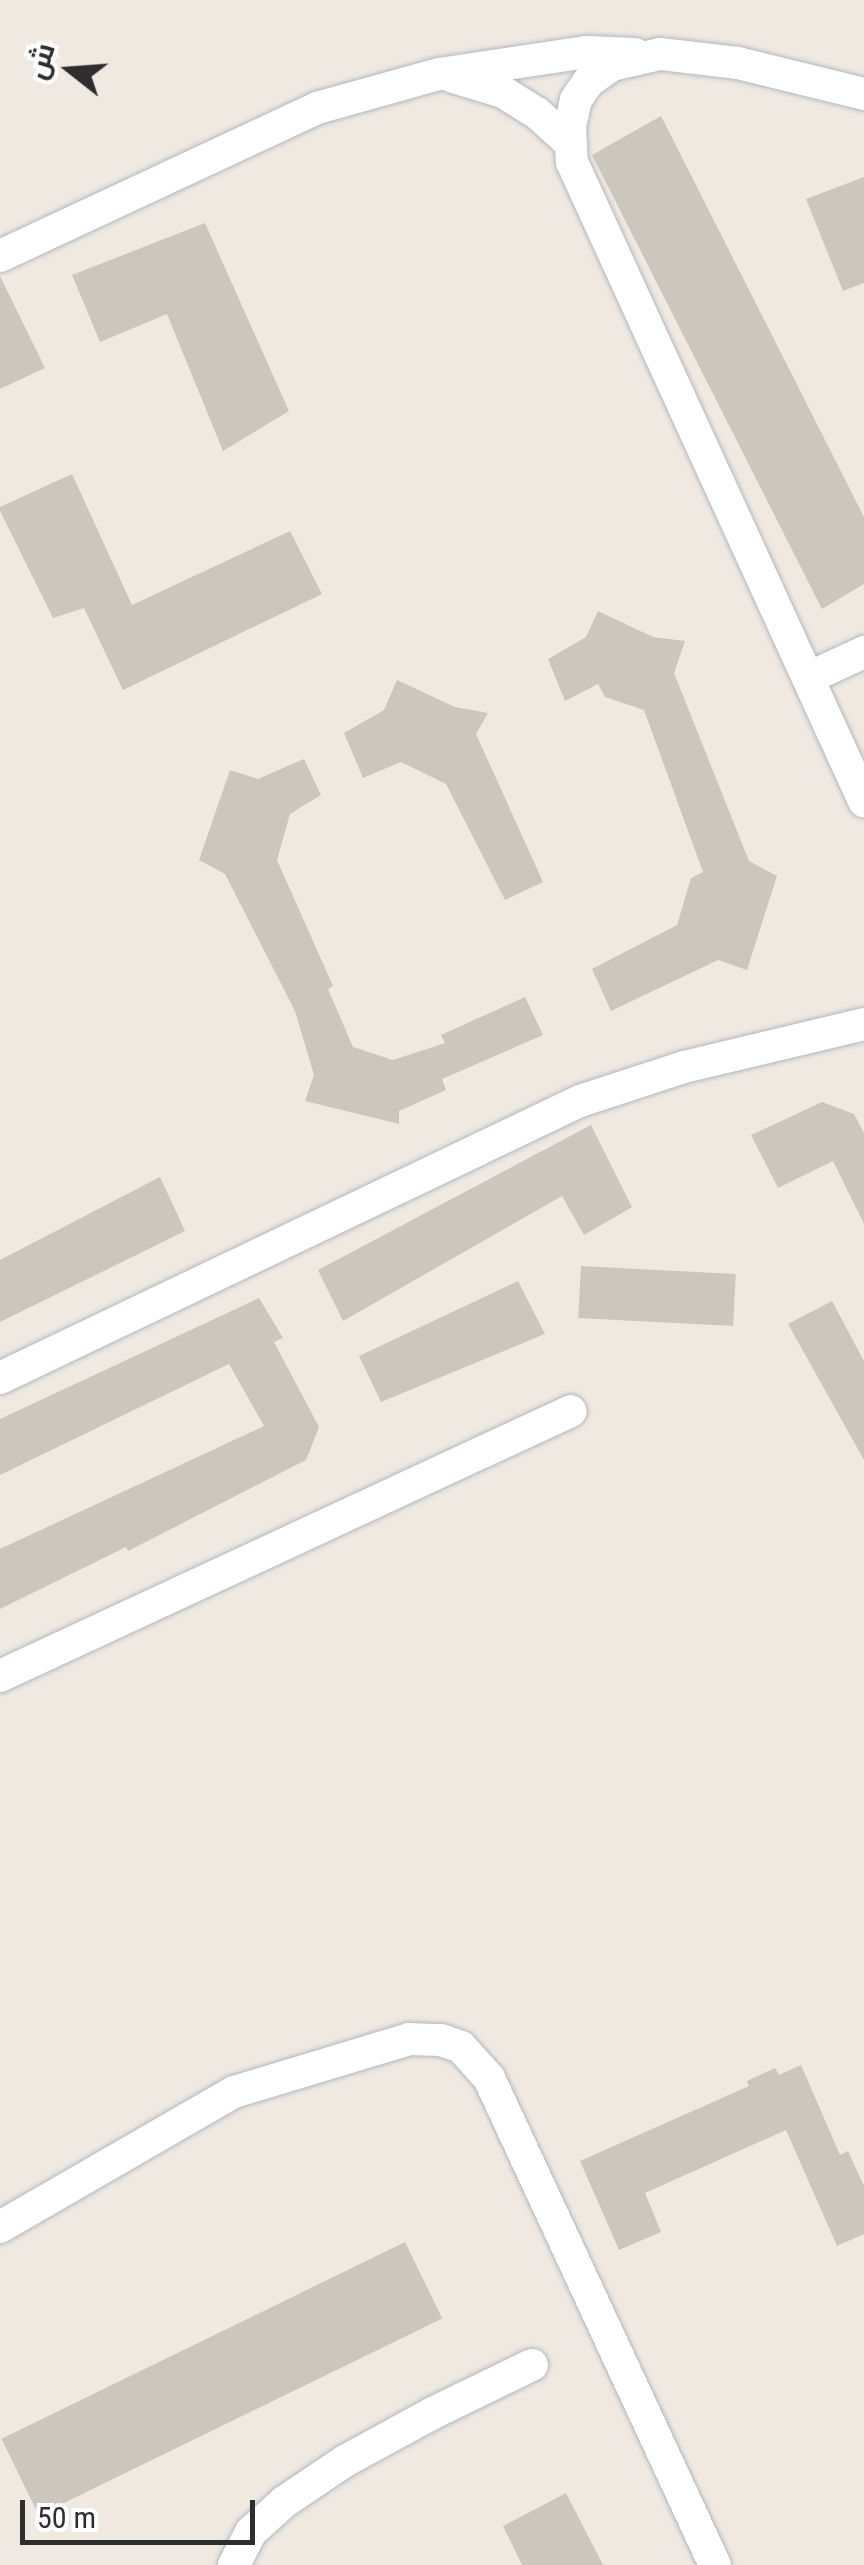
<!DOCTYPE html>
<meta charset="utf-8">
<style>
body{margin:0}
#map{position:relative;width:864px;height:2565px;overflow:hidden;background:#efe9e1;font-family:"Roboto Condensed",Cairo,sans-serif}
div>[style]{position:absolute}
.building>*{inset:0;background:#cbc7bf;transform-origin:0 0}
.roads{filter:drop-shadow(0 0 2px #b4b7c1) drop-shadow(0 0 2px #b4b7c1)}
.minor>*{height:32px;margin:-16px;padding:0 16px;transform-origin:16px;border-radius:16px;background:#fff}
span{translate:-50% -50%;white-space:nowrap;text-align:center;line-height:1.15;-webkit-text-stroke:10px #fff;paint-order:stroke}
.north{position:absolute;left:20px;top:20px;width:100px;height:100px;-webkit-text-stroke:8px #fff;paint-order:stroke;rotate:287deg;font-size:28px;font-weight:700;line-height:40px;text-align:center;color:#2e2e2e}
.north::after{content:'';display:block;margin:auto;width:35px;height:45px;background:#2e2e2e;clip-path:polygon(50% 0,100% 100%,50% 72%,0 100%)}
.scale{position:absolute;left:20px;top:2500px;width:235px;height:45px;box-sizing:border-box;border:5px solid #2e2e2e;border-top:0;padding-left:12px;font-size:30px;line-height:35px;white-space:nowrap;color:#2e2e2e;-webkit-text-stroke:8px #fff;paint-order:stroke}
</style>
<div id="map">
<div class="building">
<i style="clip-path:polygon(661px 116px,864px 517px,864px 584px,822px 609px,592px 155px)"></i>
<i style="clip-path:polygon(864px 177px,864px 283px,843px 291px,806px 199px)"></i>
<i style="clip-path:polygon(205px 223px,289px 411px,223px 451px,167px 314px,100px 342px,72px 275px)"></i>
<i style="clip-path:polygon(0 276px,45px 368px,0 389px)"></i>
<i style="clip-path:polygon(72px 474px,132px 605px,290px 531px,322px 594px,123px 690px,84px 608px,53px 618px,0 511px,0 507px)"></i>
<i style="clip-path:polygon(598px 611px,653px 637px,685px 641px,674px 673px,749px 861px,777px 876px,747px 970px,718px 960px,611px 1011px,592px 969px,677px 925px,691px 878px,703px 872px,644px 710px,605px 697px,598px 684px,565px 701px,548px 659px,586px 637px)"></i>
<i style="clip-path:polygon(397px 680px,455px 707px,488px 713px,476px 734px,543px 882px,505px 900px,446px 784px,401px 762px,363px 778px,344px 733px,384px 710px)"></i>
<i style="clip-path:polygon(304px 759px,321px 795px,290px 814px,277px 860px,333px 986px,328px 989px,353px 1047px,393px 1060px,445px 1043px,441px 1035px,525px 997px,543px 1035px,442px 1079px,446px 1090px,399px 1111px,399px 1124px,305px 1101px,314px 1075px,295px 1011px,225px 874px,199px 860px,230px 770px,258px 779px)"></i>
<i style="clip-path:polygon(822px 1102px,854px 1114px,864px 1133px,864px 1224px,833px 1161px,778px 1188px,751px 1135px)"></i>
<i style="clip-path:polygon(591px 1125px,632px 1207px,584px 1235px,562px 1196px,343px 1321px,318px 1270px)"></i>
<i style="clip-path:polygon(160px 1177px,185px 1231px,0 1322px,0 1260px)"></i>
<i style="left:581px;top:1266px;width:155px;height:52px;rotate:3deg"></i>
<i style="clip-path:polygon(518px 1281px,545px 1334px,381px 1402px,359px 1356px)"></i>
<i style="clip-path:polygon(259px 1298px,283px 1338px,274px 1342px,319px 1427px,306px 1460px,128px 1551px,126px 1547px,0 1609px,0 1549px,264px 1426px,229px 1364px,0 1475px,0 1419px)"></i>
<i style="clip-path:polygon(832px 1301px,864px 1361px,864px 1460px,788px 1324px)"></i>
<i style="clip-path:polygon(801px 2065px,840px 2155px,848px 2151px,864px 2186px,864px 2234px,837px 2246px,786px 2130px,645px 2193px,661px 2232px,619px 2250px,580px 2161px,749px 2086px,747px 2081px,775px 2068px,779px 2075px)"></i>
<i style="left:405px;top:2242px;width:85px;height:449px;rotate:64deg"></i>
<i style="clip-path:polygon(566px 2493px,603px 2565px,522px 2565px,503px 2526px)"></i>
</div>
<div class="roads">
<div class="minor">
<i style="left:453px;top:77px;width:52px;rotate:16.7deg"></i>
<i style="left:503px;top:92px;width:40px;rotate:32deg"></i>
<i style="left:537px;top:113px;width:46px;rotate:42.4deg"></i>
<i style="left:864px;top:94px;width:130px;rotate:-166.2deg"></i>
<i style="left:738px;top:63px;width:79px;rotate:-173.4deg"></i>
<i style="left:660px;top:54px;width:49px;rotate:167.1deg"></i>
<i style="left:612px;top:65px;width:29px;rotate:145deg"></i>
<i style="left:588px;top:82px;width:22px;rotate:124deg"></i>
<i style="left:576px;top:100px;width:27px;rotate:103deg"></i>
<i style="left:570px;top:126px;width:36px;rotate:87deg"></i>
<i style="left:572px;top:162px;width:703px;rotate:65.44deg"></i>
<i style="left:0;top:256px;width:350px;rotate:-25deg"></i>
<i style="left:317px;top:108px;width:127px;rotate:-15.6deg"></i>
<i style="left:439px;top:74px;width:150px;rotate:-8.5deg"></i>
<i style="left:587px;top:52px;width:48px;rotate:2.4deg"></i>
<i style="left:808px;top:678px;width:62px;rotate:-24.9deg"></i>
<i style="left:0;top:1378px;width:643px;rotate:-25.53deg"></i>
<i style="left:580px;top:1101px;width:109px;rotate:-18.1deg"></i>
<i style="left:684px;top:1067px;width:185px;rotate:-13.4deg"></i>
<i style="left:0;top:1676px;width:629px;rotate:-24.9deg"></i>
<i style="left:0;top:2227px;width:270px;rotate:-30deg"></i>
<i style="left:234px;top:2092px;width:183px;rotate:-16.8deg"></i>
<i style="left:409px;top:2039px;width:32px;rotate:2deg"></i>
<i style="left:441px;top:2040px;width:21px;rotate:19deg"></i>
<i style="left:461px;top:2047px;width:42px;rotate:47.9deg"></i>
<i style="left:489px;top:2078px;width:537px;rotate:65.11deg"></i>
<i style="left:234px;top:2565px;width:37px;rotate:-63deg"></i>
<i style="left:251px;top:2532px;width:45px;rotate:-42.3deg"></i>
<i style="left:284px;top:2502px;width:73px;rotate:-33.9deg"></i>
<i style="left:345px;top:2461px;width:100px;rotate:-28.6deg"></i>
<i style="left:433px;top:2413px;width:110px;rotate:-25.9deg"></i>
</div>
</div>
<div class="north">ش</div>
<div class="scale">50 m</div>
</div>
